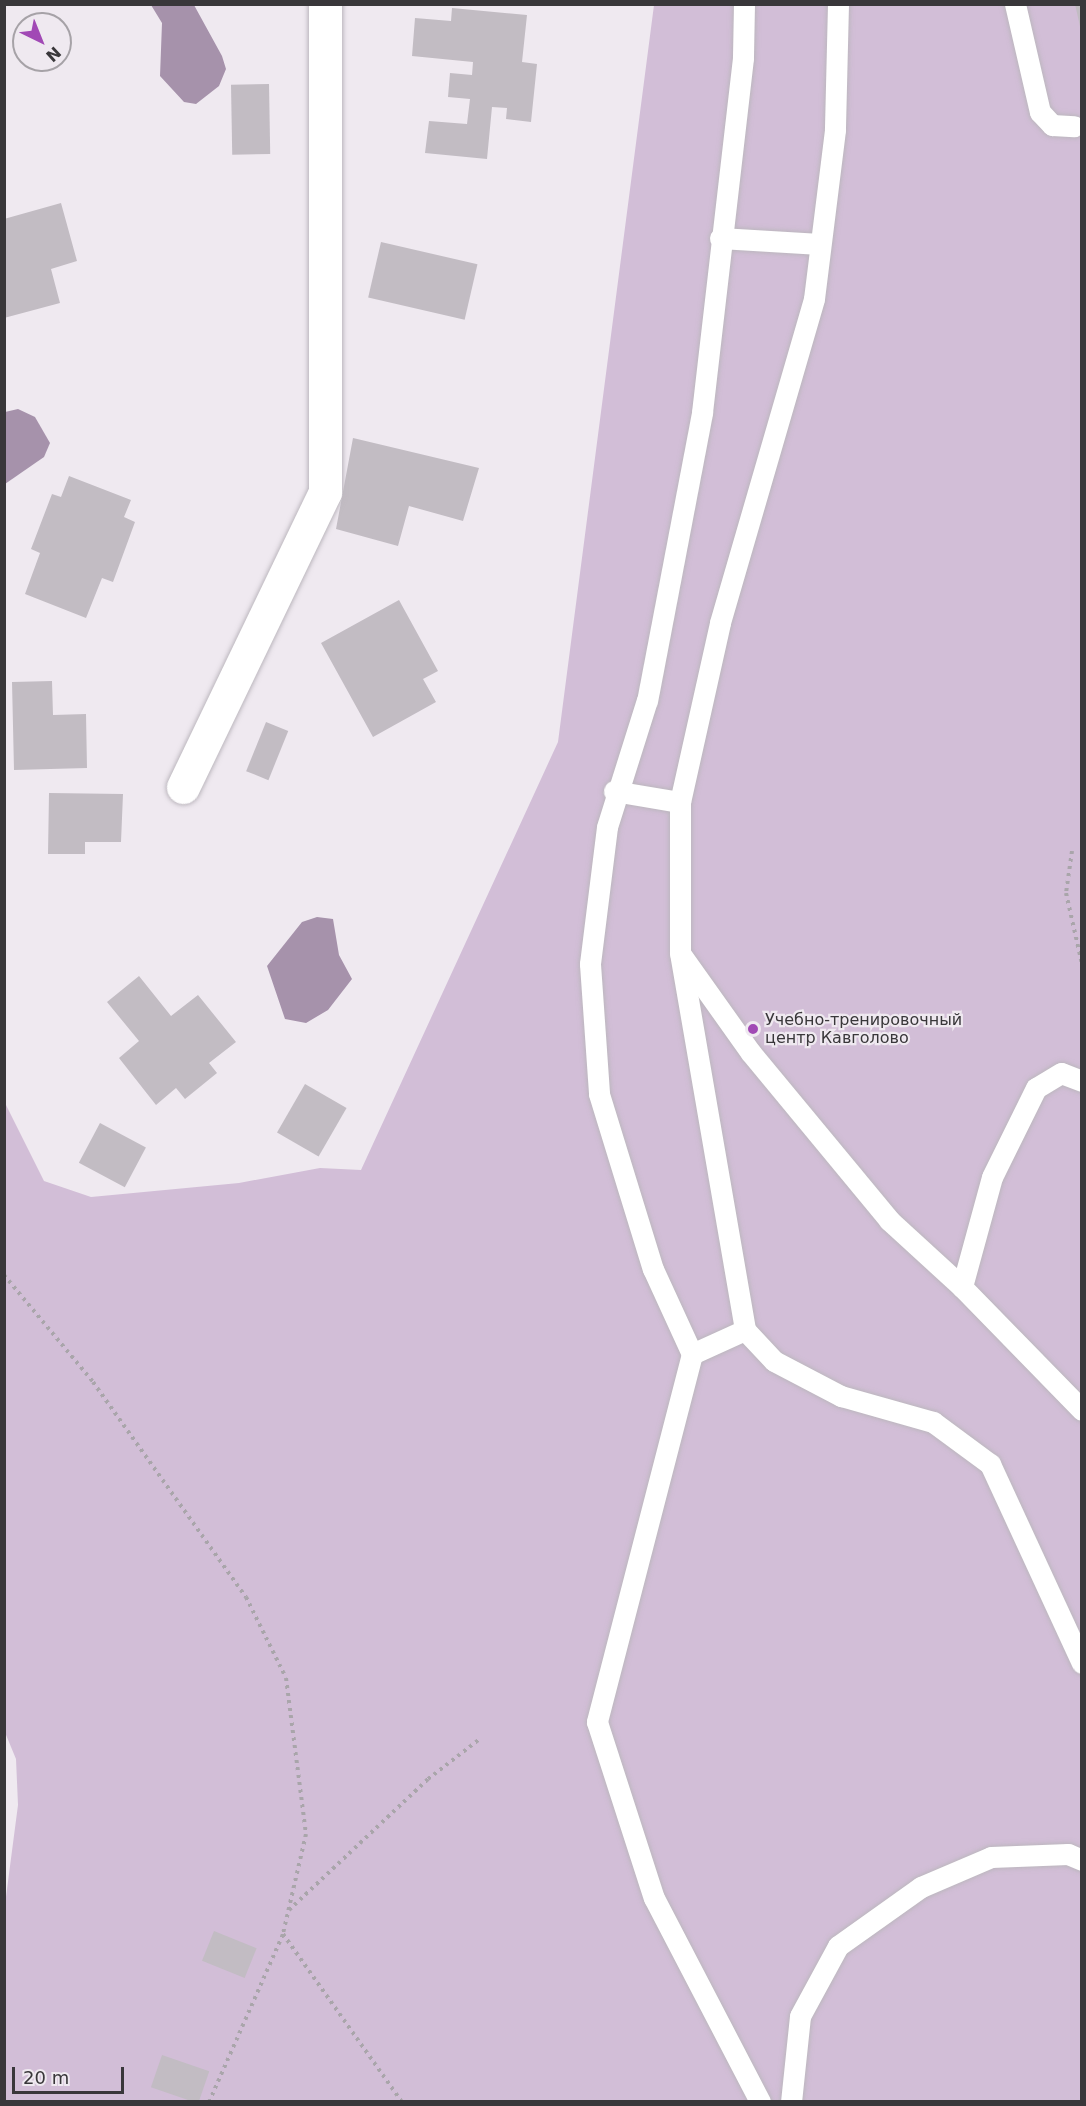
<!DOCTYPE html>
<meta charset="utf-8">
<style>
body{margin:0}
#map{position:relative;width:1086px;height:2106px;overflow:hidden;background:#efe9f0;font-family:"DejaVu Sans",sans-serif}
div>[style]{position:absolute}
.green>*{inset:0;background:#d2bed7}
.water>*{inset:0;background:#a692ab}
.building>*{inset:0;background:#c2bcc3;transform-origin:0 0}
.path>*{height:4px;margin-top:-2px;transform-origin:0;background:repeating-linear-gradient(90deg,#a9a5aa 0 3px,transparent 0 7.5px)}
.roads{filter:drop-shadow(0 0 2px #bcb7be) drop-shadow(0 0 2px #bcb7be)}
.lane>*{height:21px;margin:-10.5px;padding:0 10.5px;transform-origin:10.5px;border-radius:10.5px;background:#fff}
.street>*{height:33px;margin:-16.5px;padding:0 16.5px;transform-origin:16.5px;border-radius:16.5px;background:#fff}
.dots>*{width:16px;height:16px;translate:-50% -50%;box-sizing:border-box;border:3px solid #efe9f0;border-radius:50%}
span{translate:-50% -50%;white-space:nowrap;text-align:center;line-height:1.15;-webkit-text-stroke:4.5px #efe9f0;paint-order:stroke}
.poi-label{font-size:16px;color:#39373a}
.left{translate:0 -50%;text-align:left}
.frame{position:absolute;inset:0;border:6px solid #39373a;pointer-events:none}
.north{position:absolute;left:12px;top:12px;width:60px;height:60px;box-sizing:border-box;background:#efe9f0;border:2px solid #a6a2a7;border-radius:50%;rotate:137deg;font-size:16px;font-weight:700;line-height:24px;text-align:center;color:#39373a}
.north::after{content:'';display:block;margin:auto;width:21px;height:27px;background:#a149b5;clip-path:polygon(50% 0,100% 100%,50% 72%,0 100%)}
.scale{position:absolute;left:12px;top:2067px;width:112px;height:27px;box-sizing:border-box;border:3px solid #39373a;border-top:0;padding-left:8px;font-size:18px;line-height:21px;white-space:nowrap;color:#39373a;-webkit-text-stroke:4px #efe9f0;paint-order:stroke}
</style>
<div id="map">
<div class="green">
<i style="clip-path:polygon(654px 5px,1081px 5px,1081px 2101px,5px 2101px,4px 1912px,18px 1805px,16px 1759px,4px 1730px,4px 1101px,44px 1181px,91px 1197px,239px 1183px,320px 1168px,361px 1170px,558px 742px)"></i>
</div>
<div class="water">
<i style="clip-path:polygon(151px 5px,194px 5px,222px 56px,226px 69px,219px 86px,196px 104px,184px 102px,160px 76px,162px 23px)"></i>
<i style="clip-path:polygon(18px 409px,35px 417px,50px 443px,44px 457px,5px 484px,5px 412px)"></i>
<i style="clip-path:polygon(317px 917px,333px 919px,339px 955px,352px 979px,328px 1010px,306px 1023px,285px 1019px,267px 966px,302px 922px)"></i>
</div>
<div class="building">
<i style="clip-path:polygon(1075px 4px,1082px 4px,1082px 31px,1081px 31px)"></i>
<i style="clip-path:polygon(452px 8px,527px 15px,522px 62px,537px 64px,531px 122px,506px 119px,507px 108px,492px 107px,487px 159px,425px 153px,429px 121px,467px 124px,470px 99px,448px 97px,450px 73px,472px 75px,473px 62px,412px 56px,415px 18px,451px 21px)"></i>
<i style="left:269px;top:84px;width:70px;height:38px;rotate:89deg"></i>
<i style="clip-path:polygon(61px 203px,77px 261px,51px 269px,60px 303px,4px 318px,4px 219px)"></i>
<i style="left:381px;top:242px;width:99px;height:57px;rotate:13deg"></i>
<i style="clip-path:polygon(353px 438px,479px 468px,463px 521px,409px 506px,398px 546px,336px 529px)"></i>
<i style="clip-path:polygon(69px 476px,131px 500px,124px 517px,135px 522px,113px 582px,102px 578px,86px 618px,25px 594px,40px 553px,31px 549px,52px 494px,61px 497px)"></i>
<i style="clip-path:polygon(399px 600px,438px 671px,423px 679px,436px 702px,373px 737px,321px 643px)"></i>
<i style="clip-path:polygon(52px 681px,53px 715px,86px 714px,87px 768px,14px 770px,12px 682px)"></i>
<i style="left:266px;top:722px;width:24px;height:53px;rotate:22deg"></i>
<i style="clip-path:polygon(49px 793px,123px 794px,121px 842px,85px 842px,85px 854px,48px 854px)"></i>
<i style="clip-path:polygon(139px 976px,171px 1016px,198px 995px,236px 1042px,209px 1063px,217px 1073px,185px 1099px,176px 1088px,156px 1105px,119px 1058px,139px 1041px,107px 1002px)"></i>
<i style="left:305px;top:1084px;width:48px;height:56px;rotate:30deg"></i>
<i style="left:100px;top:1123px;width:52px;height:45px;rotate:28deg"></i>
<i style="left:214px;top:1931px;width:46px;height:32px;rotate:22deg"></i>
<i style="left:162px;top:2055px;width:50px;height:34px;rotate:19deg"></i>
</div>
<div class="path">
<i style="left:1072px;top:851px;width:42px;rotate:98.1deg"></i>
<i style="left:1066px;top:893px;width:73px;rotate:77.3deg"></i>
<i style="left:4px;top:1275px;width:139px;rotate:50.2deg"></i>
<i style="left:93px;top:1382px;width:264px;rotate:54.6deg"></i>
<i style="left:246px;top:1597px;width:90px;rotate:63.7deg"></i>
<i style="left:286px;top:1678px;width:157px;rotate:82.7deg"></i>
<i style="left:306px;top:1834px;width:103px;rotate:103deg"></i>
<i style="left:289px;top:1910px;width:191px;rotate:-43.3deg"></i>
<i style="left:428px;top:1779px;width:67px;rotate:-37.7deg"></i>
<i style="left:209px;top:2102px;width:184px;rotate:-66.2deg"></i>
<i style="left:283px;top:1934px;width:206px;rotate:54.7deg"></i>
</div>
<div class="roads">
<div class="lane">
<i style="left:744px;top:4px;width:54px;rotate:91.1deg"></i>
<i style="left:743px;top:58px;width:357px;rotate:96.6deg"></i>
<i style="left:702px;top:413px;width:292px;rotate:100.8deg"></i>
<i style="left:647px;top:700px;width:133px;rotate:107.5deg"></i>
<i style="left:607px;top:827px;width:138px;rotate:97.1deg"></i>
<i style="left:590px;top:964px;width:130px;rotate:86deg"></i>
<i style="left:599px;top:1094px;width:183px;rotate:72.9deg"></i>
<i style="left:653px;top:1269px;width:94px;rotate:65.4deg"></i>
<i style="left:692px;top:1354px;width:380px;rotate:104.5deg"></i>
<i style="left:597px;top:1722px;width:185px;rotate:72.1deg"></i>
<i style="left:654px;top:1898px;width:230px;rotate:62.5deg"></i>
<i style="left:838px;top:4px;width:126px;rotate:91.4deg"></i>
<i style="left:835px;top:130px;width:170px;rotate:97.1deg"></i>
<i style="left:814px;top:299px;width:337px;rotate:106.2deg"></i>
<i style="left:720px;top:623px;width:183px;rotate:102.6deg"></i>
<i style="left:680px;top:802px;width:151px;rotate:90deg"></i>
<i style="left:680px;top:953px;width:383px;rotate:80.2deg"></i>
<i style="left:745px;top:1330px;width:42px;rotate:46.9deg"></i>
<i style="left:774px;top:1361px;width:76px;rotate:27.6deg"></i>
<i style="left:841px;top:1396px;width:96px;rotate:15.8deg"></i>
<i style="left:933px;top:1422px;width:71px;rotate:36.4deg"></i>
<i style="left:990px;top:1464px;width:219px;rotate:65.2deg"></i>
<i style="left:1015px;top:4px;width:111px;rotate:77deg"></i>
<i style="left:1040px;top:112px;width:18px;rotate:47deg"></i>
<i style="left:1052px;top:125px;width:22px;rotate:3deg"></i>
<i style="left:720px;top:238px;width:100px;rotate:3.4deg"></i>
<i style="left:614px;top:791px;width:67px;rotate:9.5deg"></i>
<i style="left:682px;top:956px;width:119px;rotate:54.6deg"></i>
<i style="left:751px;top:1053px;width:217px;rotate:50.4deg"></i>
<i style="left:889px;top:1220px;width:99px;rotate:42.5deg"></i>
<i style="left:1082px;top:1081px;width:22px;rotate:-159deg"></i>
<i style="left:1061px;top:1073px;width:29px;rotate:149deg"></i>
<i style="left:1036px;top:1088px;width:99px;rotate:116.3deg"></i>
<i style="left:992px;top:1177px;width:114px;rotate:105.3deg"></i>
<i style="left:962px;top:1287px;width:172px;rotate:45.7deg"></i>
<i style="left:692px;top:1354px;width:58px;rotate:-24.4deg"></i>
<i style="left:791px;top:2102px;width:86px;rotate:-84deg"></i>
<i style="left:800px;top:2016px;width:80px;rotate:-61.5deg"></i>
<i style="left:838px;top:1946px;width:102px;rotate:-35.4deg"></i>
<i style="left:921px;top:1887px;width:76px;rotate:-23.2deg"></i>
<i style="left:991px;top:1857px;width:77px;rotate:-2.2deg"></i>
<i style="left:1068px;top:1854px;width:15px;rotate:23deg"></i>
</div>
<div class="street">
<i style="left:183px;top:787px;width:327px;rotate:-64.3deg"></i>
<i style="left:325px;top:492px;width:488px;rotate:-90deg"></i>
</div>
</div>
<div class="dots">
<i style="left:753px;top:1029px;background:#a149b5"></i>
</div>
<div class="poi-label">
<span class="left" style="left:765px;top:1029px">Учебно-тренировочный<br>центр Кавголово</span>
</div>
<div class="frame"></div>
<div class="north">N</div>
<div class="scale">20 m</div>
</div>
